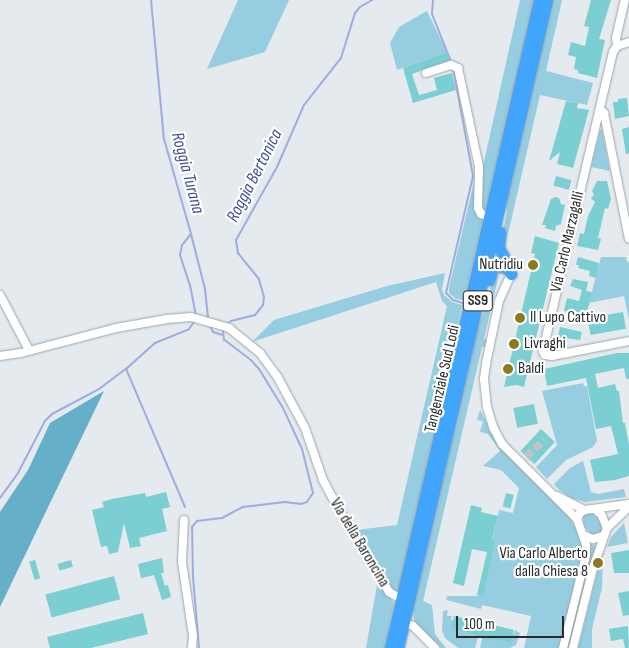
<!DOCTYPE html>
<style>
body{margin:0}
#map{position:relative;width:629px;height:648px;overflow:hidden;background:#e4eaed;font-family:"Sofia Sans Condensed",sans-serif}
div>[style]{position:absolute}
.green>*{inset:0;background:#96cde1}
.forest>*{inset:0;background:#66afc9}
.stream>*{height:2px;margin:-1px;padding:0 1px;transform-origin:1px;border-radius:1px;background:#9face4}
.building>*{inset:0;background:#7bced1;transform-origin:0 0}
.minor-tunnel>*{height:8px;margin-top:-4px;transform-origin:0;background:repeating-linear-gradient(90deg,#bec4c6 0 8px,transparent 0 12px)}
.roads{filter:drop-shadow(0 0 1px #9ea4a6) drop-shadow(0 0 1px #9ea4a6)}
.minor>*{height:8px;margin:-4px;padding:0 4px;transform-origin:4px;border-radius:4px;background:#fff}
.highway>*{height:11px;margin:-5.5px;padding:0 5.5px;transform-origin:5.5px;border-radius:5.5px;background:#42a5fc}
.dots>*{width:14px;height:14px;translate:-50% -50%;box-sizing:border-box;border:2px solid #fff;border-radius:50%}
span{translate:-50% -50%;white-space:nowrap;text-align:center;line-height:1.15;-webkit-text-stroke:4.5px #fff;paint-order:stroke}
.shield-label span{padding:1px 4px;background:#fff;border:1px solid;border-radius:4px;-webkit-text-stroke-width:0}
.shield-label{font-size:15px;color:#282a2b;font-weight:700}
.street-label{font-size:16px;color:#282a2b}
.poi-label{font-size:16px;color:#282a2b}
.right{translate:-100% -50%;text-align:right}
.left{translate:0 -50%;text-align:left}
.water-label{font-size:18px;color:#455196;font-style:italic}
.scale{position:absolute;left:456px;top:616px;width:108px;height:22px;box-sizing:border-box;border:2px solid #282a2b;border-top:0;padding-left:6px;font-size:15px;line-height:18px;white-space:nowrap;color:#282a2b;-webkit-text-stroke:4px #fff;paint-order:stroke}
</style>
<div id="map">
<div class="green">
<i style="clip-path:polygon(238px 0,289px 0,265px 52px,207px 69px)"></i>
<i style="clip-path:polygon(520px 0,534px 0,464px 300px,456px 299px,449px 293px,449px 288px,476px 173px,483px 166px)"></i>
<i style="clip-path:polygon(554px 0,562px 0,546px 71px,593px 83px,587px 105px,540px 95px,505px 247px,502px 237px,507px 211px,506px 198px,551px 4px)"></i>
<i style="clip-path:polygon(427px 11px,447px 52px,397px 70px,390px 43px,399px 27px)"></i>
<i style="clip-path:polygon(600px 130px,602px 130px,610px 171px,591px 167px)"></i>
<i style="clip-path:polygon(601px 257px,626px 257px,627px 262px,629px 262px,629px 320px,624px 296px,589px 303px)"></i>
<i style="clip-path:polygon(503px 269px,506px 275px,499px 274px,484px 339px,489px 340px,488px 347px,482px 347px,423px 601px,432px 605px,435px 634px,446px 648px,441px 648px,414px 621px,413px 609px,479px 322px,486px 307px,494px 273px)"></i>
<i style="clip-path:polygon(445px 273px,442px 289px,444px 295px,452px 302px,462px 305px,399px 590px,394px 592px,390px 591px,356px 530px,397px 525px,447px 306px,442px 301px,436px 282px,252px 342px,274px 320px,387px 286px)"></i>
<i style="clip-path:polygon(583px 383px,584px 386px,587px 386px,597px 441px,593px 447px,566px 460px,547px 479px,536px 467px,557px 445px,542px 391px)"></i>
<i style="clip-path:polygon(480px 410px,498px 445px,568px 514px,582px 541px,582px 555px,559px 648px,524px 648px,531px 616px,482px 605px,481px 609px,446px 600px,447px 596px,483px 596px,496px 541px,490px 539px,493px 538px,499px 510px,513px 513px,519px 488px,501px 470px,483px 466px,500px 451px,488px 434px,480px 432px,483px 421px,477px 420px)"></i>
<i style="clip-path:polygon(583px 461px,591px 492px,598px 494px,624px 489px,626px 497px,585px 502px,571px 498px,559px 490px,554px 484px,570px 468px)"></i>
<i style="clip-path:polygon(590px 512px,599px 519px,603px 525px,600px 534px,591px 534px,584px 526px,583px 515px)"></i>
<i style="clip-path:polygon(624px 523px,628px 543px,607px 547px,611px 537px)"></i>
<i style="clip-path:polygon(591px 544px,596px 546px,570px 648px,567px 648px,589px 564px)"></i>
<i style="clip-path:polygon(603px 550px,602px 588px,592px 629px,592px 648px,578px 648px)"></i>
<i style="clip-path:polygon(380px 584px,394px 603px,385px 648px,366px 648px,377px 585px)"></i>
<i style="clip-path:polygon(448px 610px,447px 616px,452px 616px,451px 620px,453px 620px,452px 628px,478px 637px,475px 648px,458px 648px,445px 638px,442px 630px,443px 611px)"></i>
<i style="clip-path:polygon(515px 630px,520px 633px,516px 645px,510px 648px,480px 648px,482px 638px,514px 634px)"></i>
</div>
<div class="forest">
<i style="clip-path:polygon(104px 391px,0 607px,0 512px,28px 470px,50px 423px)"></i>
</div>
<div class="stream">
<i style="left:151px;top:0;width:140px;rotate:84.7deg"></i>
<i style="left:164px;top:139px;width:99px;rotate:74.1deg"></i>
<i style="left:191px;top:234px;width:14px;rotate:129deg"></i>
<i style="left:182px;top:245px;width:10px;rotate:101deg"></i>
<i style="left:180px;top:255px;width:32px;rotate:72deg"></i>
<i style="left:190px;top:285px;width:31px;rotate:79deg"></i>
<i style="left:433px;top:0;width:14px;rotate:94deg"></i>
<i style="left:432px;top:14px;width:54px;rotate:68.2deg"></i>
<i style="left:453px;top:68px;width:110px;rotate:79.5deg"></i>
<i style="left:473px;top:176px;width:120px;rotate:103deg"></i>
<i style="left:446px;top:293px;width:10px;rotate:45deg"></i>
<i style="left:453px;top:300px;width:10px;rotate:17deg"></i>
<i style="left:191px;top:234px;width:57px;rotate:75.7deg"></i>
<i style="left:205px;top:289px;width:31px;rotate:84deg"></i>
<i style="left:209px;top:324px;width:9px;rotate:63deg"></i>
<i style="left:213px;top:332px;width:9px;rotate:18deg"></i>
<i style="left:225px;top:326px;width:8px;rotate:-40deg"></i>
<i style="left:231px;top:321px;width:25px;rotate:-14deg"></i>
<i style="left:255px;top:315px;width:13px;rotate:-51deg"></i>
<i style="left:263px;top:305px;width:8px;rotate:-83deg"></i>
<i style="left:264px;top:297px;width:19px;rotate:-106deg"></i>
<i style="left:259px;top:279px;width:33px;rotate:-129deg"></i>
<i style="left:238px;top:253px;width:13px;rotate:-99deg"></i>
<i style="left:236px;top:240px;width:84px;rotate:-60.7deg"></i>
<i style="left:277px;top:167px;width:68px;rotate:-66.5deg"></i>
<i style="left:304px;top:105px;width:60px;rotate:-51.8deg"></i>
<i style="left:341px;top:58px;width:47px;rotate:-72.7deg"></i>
<i style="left:355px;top:13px;width:8px;rotate:-50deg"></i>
<i style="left:360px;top:7px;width:14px;rotate:-30deg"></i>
<i style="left:0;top:498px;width:31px;rotate:-54deg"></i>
<i style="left:18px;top:473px;width:59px;rotate:-62.6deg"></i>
<i style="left:45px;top:421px;width:10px;rotate:-45deg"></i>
<i style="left:52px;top:414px;width:53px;rotate:-28deg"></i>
<i style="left:99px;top:389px;width:34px;rotate:-37deg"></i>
<i style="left:185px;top:507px;width:150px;rotate:-113.1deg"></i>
<i style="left:126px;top:369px;width:39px;rotate:-42deg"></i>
<i style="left:155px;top:343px;width:37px;rotate:-22deg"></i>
<i style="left:189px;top:329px;width:9px;rotate:-54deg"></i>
<i style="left:199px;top:648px;width:71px;rotate:-94.8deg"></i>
<i style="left:193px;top:577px;width:50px;rotate:-91.1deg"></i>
<i style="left:192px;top:527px;width:8px;rotate:-50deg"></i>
<i style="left:197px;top:521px;width:25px;rotate:-7deg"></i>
<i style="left:222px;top:518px;width:24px;rotate:-28deg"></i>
<i style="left:243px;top:507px;width:42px;rotate:-6.8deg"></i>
<i style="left:285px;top:502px;width:16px;rotate:7deg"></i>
<i style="left:301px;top:504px;width:6px;rotate:-18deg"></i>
<i style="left:307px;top:502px;width:11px;rotate:-56deg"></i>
<i style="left:313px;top:493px;width:45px;rotate:-104deg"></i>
<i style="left:302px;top:449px;width:45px;rotate:-114.9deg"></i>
<i style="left:283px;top:408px;width:46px;rotate:-121.6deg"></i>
<i style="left:259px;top:369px;width:12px;rotate:-132deg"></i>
<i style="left:251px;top:360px;width:34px;rotate:-143deg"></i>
<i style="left:224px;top:340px;width:10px;rotate:-96deg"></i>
</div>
<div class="building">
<i style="clip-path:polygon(591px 0,611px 0,599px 39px,605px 40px,597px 78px,578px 73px,578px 70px,574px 69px,576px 57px,568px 55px,571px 42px,585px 46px,589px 27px,584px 26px)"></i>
<i style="clip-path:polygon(447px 52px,450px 60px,412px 74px,419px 95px,437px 90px,434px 78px,452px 73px,456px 90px,413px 103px,403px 68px)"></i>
<i style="clip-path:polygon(627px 98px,629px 116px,615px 119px,613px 102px,618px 102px,618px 99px)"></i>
<i style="clip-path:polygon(566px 101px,578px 103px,577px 108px,589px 110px,573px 168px,557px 164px,560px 152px,549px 161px)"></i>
<i style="clip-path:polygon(629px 127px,629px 153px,626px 154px,622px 129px)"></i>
<i style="left:556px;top:176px;width:16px;height:10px;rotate:15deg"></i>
<i style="clip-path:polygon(597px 181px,607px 181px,611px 199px,608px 209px,605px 208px,598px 238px,601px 239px,598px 250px,577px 246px,580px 233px,584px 234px,588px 216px,595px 202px,591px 198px,594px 195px,592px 191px)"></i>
<i style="clip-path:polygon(555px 197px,559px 198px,561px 204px,565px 205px,561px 224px,556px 226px,555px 231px,545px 228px,546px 225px,542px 225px,551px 199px)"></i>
<i style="clip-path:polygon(535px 236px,559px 243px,524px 387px,516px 385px,504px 387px,535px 254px,531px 253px)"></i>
<i style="clip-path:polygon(578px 257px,599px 263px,596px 278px,589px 276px,590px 271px,578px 268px,579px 265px,576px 265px)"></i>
<i style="clip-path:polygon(573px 279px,588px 282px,586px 291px,592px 292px,586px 316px,564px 311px,567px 298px,579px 301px,582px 290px,570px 286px)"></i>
<i style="left:623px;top:312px;width:17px;height:36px;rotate:80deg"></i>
<i style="clip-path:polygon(560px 327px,582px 332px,580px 340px,558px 337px)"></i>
<i style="clip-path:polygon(617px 353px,629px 353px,629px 379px,626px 379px,624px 368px,595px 374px,598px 388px,615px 384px,617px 391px,619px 391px,623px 423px,625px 423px,629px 445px,629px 476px,615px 480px,595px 482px,590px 460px,618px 454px,611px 426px,596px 429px,586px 378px,547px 386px,544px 369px)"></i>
<i style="left:534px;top:404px;width:20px;height:21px;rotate:79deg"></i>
<i style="left:541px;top:429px;width:19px;height:30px;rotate:43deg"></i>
<i style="clip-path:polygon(166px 492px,170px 507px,162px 509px,167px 531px,139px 538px,141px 546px,130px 548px,124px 523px,118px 552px,109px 554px,107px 546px,101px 547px,92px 510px,104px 507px,102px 502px,112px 499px,145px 493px,146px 497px)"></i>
<i style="left:506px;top:493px;width:8px;height:14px;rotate:14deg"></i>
<i style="clip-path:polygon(471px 505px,482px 508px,481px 512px,498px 516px,492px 540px,496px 541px,483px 597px,477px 595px,487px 552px,472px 549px,464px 586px,453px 583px)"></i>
<i style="clip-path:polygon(629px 550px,629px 573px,614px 573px,611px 553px)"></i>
<i style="clip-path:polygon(162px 558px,164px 573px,161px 573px,165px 586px,168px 585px,171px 597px,162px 600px,154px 575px,141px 578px,138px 564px)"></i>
<i style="left:35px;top:560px;width:19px;height:6px;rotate:74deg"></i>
<i style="left:71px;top:560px;width:7px;height:14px;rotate:74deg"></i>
<i style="left:114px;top:576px;width:24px;height:71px;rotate:75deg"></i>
<i style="clip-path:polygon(629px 591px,629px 615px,623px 616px,618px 593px)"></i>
<i style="clip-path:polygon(143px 613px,148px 634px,91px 648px,50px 648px,47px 637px)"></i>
<i style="clip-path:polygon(454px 616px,514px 630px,511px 642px,482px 638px,451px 628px)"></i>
<i style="clip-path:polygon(628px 626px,629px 648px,625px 648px,623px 639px,611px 641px,609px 629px)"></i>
</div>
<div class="minor-tunnel">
<i style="left:526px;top:457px;width:25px;rotate:-43deg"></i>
</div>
<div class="roads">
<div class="minor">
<i style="left:617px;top:46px;width:7px;rotate:124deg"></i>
<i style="left:613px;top:52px;width:307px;rotate:103.2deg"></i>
<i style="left:543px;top:351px;width:4px;rotate:63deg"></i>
<i style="left:545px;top:355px;width:7px;rotate:8deg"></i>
<i style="left:552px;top:356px;width:78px;rotate:-11deg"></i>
<i style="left:617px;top:46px;width:8px;rotate:-97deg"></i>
<i style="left:616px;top:38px;width:39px;rotate:-77deg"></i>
<i style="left:617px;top:46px;width:13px;rotate:-18deg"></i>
<i style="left:426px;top:73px;width:26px;rotate:-18deg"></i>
<i style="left:451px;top:65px;width:8px;rotate:23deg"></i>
<i style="left:458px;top:68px;width:101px;rotate:78deg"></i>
<i style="left:479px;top:167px;width:41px;rotate:91.4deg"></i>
<i style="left:478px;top:208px;width:7px;rotate:63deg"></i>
<i style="left:481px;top:214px;width:8px;rotate:14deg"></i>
<i style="left:600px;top:109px;width:6px;rotate:45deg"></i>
<i style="left:604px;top:113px;width:128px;rotate:78.8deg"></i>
<i style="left:511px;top:274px;width:30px;rotate:114deg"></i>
<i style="left:499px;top:301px;width:64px;rotate:101.7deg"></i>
<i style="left:486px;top:364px;width:15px;rotate:98deg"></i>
<i style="left:484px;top:379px;width:28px;rotate:84deg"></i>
<i style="left:487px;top:407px;width:21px;rotate:73deg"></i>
<i style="left:493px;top:427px;width:19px;rotate:62deg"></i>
<i style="left:502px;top:444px;width:106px;rotate:45deg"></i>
<i style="left:0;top:295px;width:62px;rotate:62.2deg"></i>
<i style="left:0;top:356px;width:21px;rotate:-8deg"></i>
<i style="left:21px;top:353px;width:98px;rotate:-14.7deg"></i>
<i style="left:116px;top:328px;width:52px;rotate:-10deg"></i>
<i style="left:167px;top:319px;width:24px;rotate:-5deg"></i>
<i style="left:191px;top:317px;width:40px;rotate:16deg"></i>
<i style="left:229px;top:328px;width:40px;rotate:39deg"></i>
<i style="left:260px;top:353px;width:29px;rotate:54deg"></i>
<i style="left:277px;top:376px;width:59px;rotate:61.7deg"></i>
<i style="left:305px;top:428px;width:55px;rotate:70.9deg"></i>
<i style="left:323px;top:480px;width:19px;rotate:62deg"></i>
<i style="left:332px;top:497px;width:111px;rotate:59deg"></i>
<i style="left:389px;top:592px;width:14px;rotate:30deg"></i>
<i style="left:557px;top:496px;width:31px;rotate:27deg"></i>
<i style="left:184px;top:520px;width:42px;rotate:92.7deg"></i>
<i style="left:182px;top:562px;width:75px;rotate:81.5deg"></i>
<i style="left:193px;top:636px;width:12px;rotate:95deg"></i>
<i style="left:607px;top:528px;width:30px;rotate:-44deg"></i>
<i style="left:583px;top:535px;width:11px;rotate:22deg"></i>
<i style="left:593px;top:539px;width:10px;rotate:-17deg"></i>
<i style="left:404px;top:623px;width:9px;rotate:18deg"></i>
<i style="left:413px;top:626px;width:31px;rotate:45deg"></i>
<i style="left:563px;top:648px;width:96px;rotate:-76.1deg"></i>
<i style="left:586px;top:555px;width:10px;rotate:-90deg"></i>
<i style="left:586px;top:545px;width:28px;rotate:-109deg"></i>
<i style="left:577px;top:519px;width:7px;rotate:-63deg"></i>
<i style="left:580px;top:513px;width:6px;rotate:-31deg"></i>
<i style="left:585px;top:510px;width:44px;rotate:-7.8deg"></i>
<i style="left:573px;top:648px;width:82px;rotate:-76deg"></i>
<i style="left:593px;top:568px;width:42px;rotate:-70.7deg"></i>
<i style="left:607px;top:528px;width:15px;rotate:-113deg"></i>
<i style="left:601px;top:514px;width:6px;rotate:-141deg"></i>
</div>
<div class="highway">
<i style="left:500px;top:232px;width:16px;rotate:94deg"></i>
<i style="left:499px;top:248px;width:21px;rotate:61deg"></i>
<i style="left:509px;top:266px;width:8px;rotate:76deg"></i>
<i style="left:489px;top:280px;width:11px;rotate:-75deg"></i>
<i style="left:492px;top:269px;width:5px;rotate:-37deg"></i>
<i style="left:496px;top:266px;width:11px;rotate:5deg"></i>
<i style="left:507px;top:267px;width:8px;rotate:60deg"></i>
<i style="left:390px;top:648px;width:665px;rotate:-77.05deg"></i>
<i style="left:398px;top:648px;width:665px;rotate:-77.05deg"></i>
</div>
</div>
<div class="dots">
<i style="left:533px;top:265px;background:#8d791e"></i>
<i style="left:520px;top:318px;background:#8d791e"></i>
<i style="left:514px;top:344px;background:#8d791e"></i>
<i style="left:508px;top:369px;background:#8d791e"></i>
<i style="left:598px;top:563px;background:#8d791e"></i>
</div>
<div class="shield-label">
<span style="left:478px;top:301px">SS9</span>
</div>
<div class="street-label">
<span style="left:568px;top:242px;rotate:-77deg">Via Carlo Marzagalli</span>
<span style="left:443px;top:379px;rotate:-77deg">Tangenziale Sud Lodi</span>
<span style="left:359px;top:543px;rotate:59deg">Via della Baroncina</span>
</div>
<div class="poi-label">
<span class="right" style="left:523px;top:265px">Nutridiu</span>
<span class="left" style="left:530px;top:318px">Il Lupo Cattivo</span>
<span class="left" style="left:524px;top:344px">Livraghi</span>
<span class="left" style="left:518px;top:369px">Baldi</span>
<span class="right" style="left:588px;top:563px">Via Carlo Alberto<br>dalla Chiesa 8</span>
</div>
<div class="water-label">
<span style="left:187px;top:173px;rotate:75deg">Roggia Turana</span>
<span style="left:255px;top:176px;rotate:-63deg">Roggia Bertonica</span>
</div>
<div class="scale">100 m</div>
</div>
